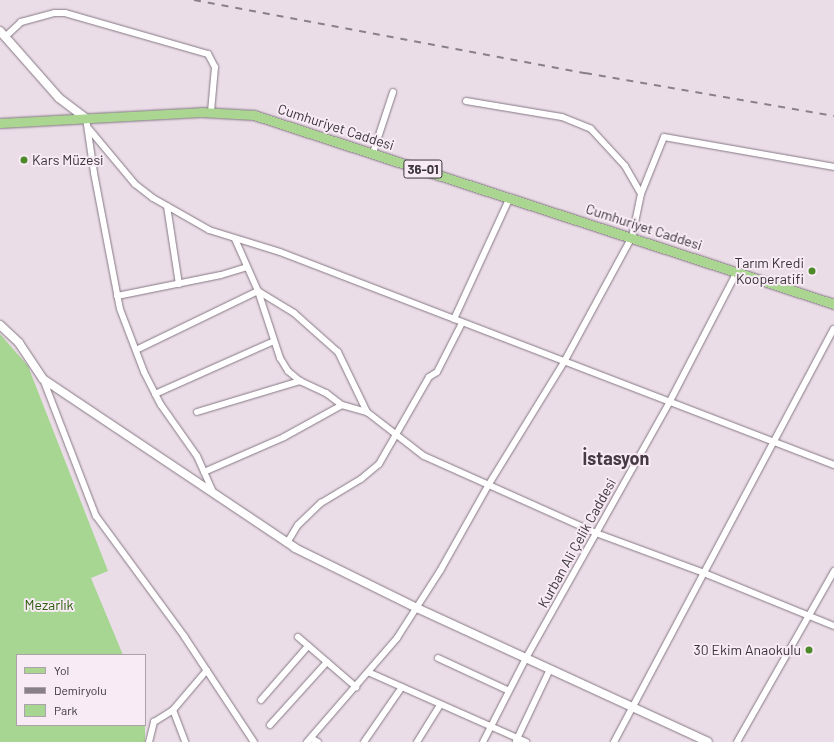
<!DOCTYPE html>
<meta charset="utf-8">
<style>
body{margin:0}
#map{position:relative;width:834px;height:742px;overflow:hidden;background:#ebdde8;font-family:Barlow,sans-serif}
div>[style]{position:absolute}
.green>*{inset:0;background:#a6d691}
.roads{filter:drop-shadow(0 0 1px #857983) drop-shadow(0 0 1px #857983)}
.minor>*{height:6px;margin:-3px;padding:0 3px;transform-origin:3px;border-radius:3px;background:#fff}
.secondary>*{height:8px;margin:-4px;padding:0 4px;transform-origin:4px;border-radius:4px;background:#fff}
.primary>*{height:9px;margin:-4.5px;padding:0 4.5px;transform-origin:4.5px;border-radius:4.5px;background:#aad692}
.rail>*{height:2px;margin-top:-1px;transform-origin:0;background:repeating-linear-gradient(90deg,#898087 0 7px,transparent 0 14px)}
.dots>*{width:11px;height:11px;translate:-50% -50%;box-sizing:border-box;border:2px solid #f8ebf5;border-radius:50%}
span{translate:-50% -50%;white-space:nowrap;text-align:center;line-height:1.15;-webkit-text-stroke:4px #f8ebf5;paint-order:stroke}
.shield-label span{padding:1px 3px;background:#f8ebf5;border:1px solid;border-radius:3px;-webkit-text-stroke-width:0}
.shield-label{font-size:13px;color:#3a3539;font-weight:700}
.street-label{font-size:14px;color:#3a3539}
.poi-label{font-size:14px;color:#3a3539}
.left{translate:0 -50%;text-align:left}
.right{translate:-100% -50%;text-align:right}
.park-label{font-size:14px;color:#2c5d0b}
.district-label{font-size:18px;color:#463b44;font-weight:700}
.legend{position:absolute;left:16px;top:654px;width:130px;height:72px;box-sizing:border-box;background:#f8ebf5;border:1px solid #aca2aa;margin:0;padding:5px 7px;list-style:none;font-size:12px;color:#3a3539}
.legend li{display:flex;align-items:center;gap:8px;height:20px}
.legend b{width:20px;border:1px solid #aca2aa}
</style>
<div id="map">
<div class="green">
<i style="clip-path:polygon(0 334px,28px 366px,108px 571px,91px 578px,123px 655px,17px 655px,17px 725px,145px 725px,145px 742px,0 742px)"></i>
</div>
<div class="roads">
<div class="minor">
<i style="left:5px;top:37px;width:22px;rotate:-43deg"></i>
<i style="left:21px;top:22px;width:35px;rotate:-15deg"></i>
<i style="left:55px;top:13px;width:10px"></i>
<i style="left:65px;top:13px;width:149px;rotate:16deg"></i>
<i style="left:208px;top:54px;width:15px;rotate:62deg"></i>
<i style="left:215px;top:67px;width:45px;rotate:95.1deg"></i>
<i style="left:466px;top:101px;width:97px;rotate:9.5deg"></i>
<i style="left:562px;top:117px;width:31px;rotate:22deg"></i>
<i style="left:591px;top:129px;width:50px;rotate:47.4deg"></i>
<i style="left:625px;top:166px;width:32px;rotate:60deg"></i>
<i style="left:86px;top:118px;width:56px;rotate:81.7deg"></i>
<i style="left:94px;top:173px;width:138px;rotate:79.2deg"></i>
<i style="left:120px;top:309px;width:67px;rotate:69.1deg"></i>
<i style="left:144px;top:372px;width:37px;rotate:63deg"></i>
<i style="left:161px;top:405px;width:62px;rotate:54.8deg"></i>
<i style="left:197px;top:456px;width:39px;rotate:66deg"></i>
<i style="left:89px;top:129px;width:72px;rotate:50.1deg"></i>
<i style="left:135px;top:184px;width:23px;rotate:38deg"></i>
<i style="left:153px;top:198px;width:64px;rotate:29.7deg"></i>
<i style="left:209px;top:230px;width:74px;rotate:17.2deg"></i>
<i style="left:280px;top:252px;width:594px;rotate:21.03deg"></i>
<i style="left:373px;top:153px;width:64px;rotate:-71.8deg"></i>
<i style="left:167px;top:206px;width:79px;rotate:81.3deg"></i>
<i style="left:235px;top:239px;width:57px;rotate:66.1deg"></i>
<i style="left:258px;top:291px;width:42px;rotate:31.4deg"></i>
<i style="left:294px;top:313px;width:59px;rotate:41.6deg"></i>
<i style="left:338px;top:352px;width:67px;rotate:64.2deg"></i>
<i style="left:367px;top:412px;width:72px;rotate:37.7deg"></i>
<i style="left:424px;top:456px;width:188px;rotate:24.1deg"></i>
<i style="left:596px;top:533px;width:115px;rotate:20.3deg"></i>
<i style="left:704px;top:573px;width:140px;rotate:22.2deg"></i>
<i style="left:117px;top:296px;width:106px;rotate:-11.4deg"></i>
<i style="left:221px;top:275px;width:27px;rotate:-17deg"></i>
<i style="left:454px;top:319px;width:134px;rotate:-65.3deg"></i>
<i style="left:136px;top:350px;width:136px;rotate:-25.8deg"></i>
<i style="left:258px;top:291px;width:71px;rotate:71.8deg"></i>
<i style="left:280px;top:358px;width:15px;rotate:58deg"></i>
<i style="left:288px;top:371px;width:16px;rotate:40deg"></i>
<i style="left:300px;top:381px;width:29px;rotate:25deg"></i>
<i style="left:326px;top:393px;width:20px;rotate:37deg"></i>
<i style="left:342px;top:405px;width:26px;rotate:16deg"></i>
<i style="left:43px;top:379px;width:147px;rotate:68.9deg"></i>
<i style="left:96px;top:516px;width:149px;rotate:53.7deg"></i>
<i style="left:184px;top:636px;width:127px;rotate:56.6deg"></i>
<i style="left:155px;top:394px;width:130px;rotate:-24deg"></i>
<i style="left:197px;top:412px;width:108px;rotate:-16.8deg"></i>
<i style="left:204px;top:472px;width:87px;rotate:-23.6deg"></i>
<i style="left:284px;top:437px;width:66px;rotate:-28.9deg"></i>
<i style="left:287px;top:543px;width:21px;rotate:-59deg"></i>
<i style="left:298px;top:525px;width:32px;rotate:-44deg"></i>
<i style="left:321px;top:503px;width:47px;rotate:-31deg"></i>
<i style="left:361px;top:479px;width:23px;rotate:-40deg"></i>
<i style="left:379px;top:464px;width:100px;rotate:-60.1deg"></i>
<i style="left:429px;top:377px;width:9px;rotate:-32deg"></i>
<i style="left:437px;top:372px;width:55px;rotate:-63deg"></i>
<i style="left:298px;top:637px;width:77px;rotate:40.8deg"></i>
<i style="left:438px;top:658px;width:78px;rotate:24.9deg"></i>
<i style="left:368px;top:672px;width:173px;rotate:23.9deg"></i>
<i style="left:261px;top:700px;width:72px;rotate:-49deg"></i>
<i style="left:173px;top:710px;width:34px;rotate:69deg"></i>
<i style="left:270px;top:725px;width:85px;rotate:-47.9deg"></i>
<i style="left:311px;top:738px;width:8px;rotate:30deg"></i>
<i style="left:516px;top:741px;width:80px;rotate:-64.7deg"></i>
<i style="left:149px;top:742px;width:21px;rotate:-76deg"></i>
<i style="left:154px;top:722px;width:22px;rotate:-32deg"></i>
<i style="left:173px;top:710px;width:52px;rotate:-49.6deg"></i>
<i style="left:307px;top:742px;width:138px;rotate:-49.1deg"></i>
<i style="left:397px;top:638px;width:80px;rotate:-57.3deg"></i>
<i style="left:440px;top:571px;width:100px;rotate:-60.6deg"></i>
<i style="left:489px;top:484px;width:143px;rotate:-58.4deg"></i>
<i style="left:564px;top:362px;width:142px;rotate:-61.5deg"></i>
<i style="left:632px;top:237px;width:44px;rotate:-78.2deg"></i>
<i style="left:641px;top:194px;width:61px;rotate:-68deg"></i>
<i style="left:664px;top:137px;width:173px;rotate:10deg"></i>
<i style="left:364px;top:742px;width:67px;rotate:-55.4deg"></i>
<i style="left:417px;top:742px;width:44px;rotate:-58.1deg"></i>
<i style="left:483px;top:742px;width:94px;rotate:-62.9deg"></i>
<i style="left:526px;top:658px;width:292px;rotate:-60.7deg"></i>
<i style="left:669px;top:403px;width:148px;rotate:-62.6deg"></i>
<i style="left:614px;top:742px;width:468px;rotate:-62deg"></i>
<i style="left:737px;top:742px;width:197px;rotate:-60.4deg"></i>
</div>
<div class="secondary">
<i style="left:0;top:31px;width:89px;rotate:48.6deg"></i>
<i style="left:59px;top:98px;width:34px;rotate:37deg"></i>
<i style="left:0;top:325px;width:26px;rotate:43deg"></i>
<i style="left:19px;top:343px;width:43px;rotate:56.3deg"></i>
<i style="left:43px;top:379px;width:303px;rotate:33.8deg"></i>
<i style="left:295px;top:548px;width:136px;rotate:26.2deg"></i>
<i style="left:417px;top:608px;width:320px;rotate:24.7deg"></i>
</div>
<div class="primary">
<i style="left:0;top:123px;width:201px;rotate:-3.1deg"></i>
<i style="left:201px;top:112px;width:53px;rotate:3.2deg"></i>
<i style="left:254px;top:115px;width:610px;rotate:18.05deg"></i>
</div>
</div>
<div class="rail">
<i style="left:194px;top:0;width:398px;rotate:10.6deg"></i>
<i style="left:585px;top:73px;width:253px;rotate:9.8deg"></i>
</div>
<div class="dots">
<i style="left:24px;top:160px;background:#4c8929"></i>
<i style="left:812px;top:271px;background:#4c8929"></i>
<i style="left:809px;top:650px;background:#4c8929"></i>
</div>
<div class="shield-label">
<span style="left:423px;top:169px">36-01</span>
</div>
<div class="street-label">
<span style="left:336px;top:127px;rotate:18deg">Cumhuriyet Caddesi</span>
<span style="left:644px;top:227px;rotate:18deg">Cumhuriyet Caddesi</span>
<span style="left:577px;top:543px;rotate:-61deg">Kurban Ali Çelik Caddesi</span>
</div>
<div class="poi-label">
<span class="left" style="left:32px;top:160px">Kars Müzesi̇</span>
<span class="right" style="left:804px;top:271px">Tarım Kredi<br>Kooperatifi</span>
<span class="right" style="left:801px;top:650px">30 Ekim Anaokulu</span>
</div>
<div class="park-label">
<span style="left:49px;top:605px">Mezarlık</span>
</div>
<div class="district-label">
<span style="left:616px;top:458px">İstasyon</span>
</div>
<ul class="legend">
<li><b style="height:5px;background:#aad692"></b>Yol</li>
<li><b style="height:5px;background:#898087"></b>Demiryolu</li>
<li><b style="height:11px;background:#a6d691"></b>Park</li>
</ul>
</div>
